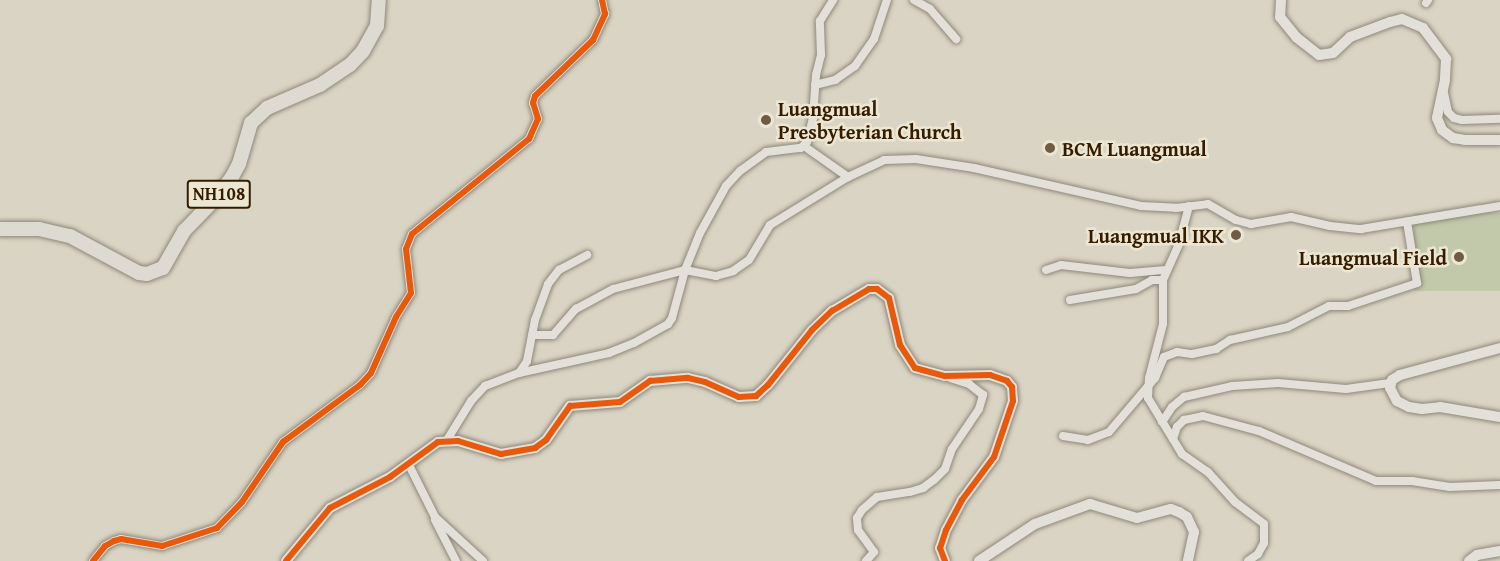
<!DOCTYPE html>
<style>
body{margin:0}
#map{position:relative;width:1500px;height:561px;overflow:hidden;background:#dad4c4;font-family:"Gentium Book Plus",serif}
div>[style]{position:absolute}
.green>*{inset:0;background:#c2c9aa;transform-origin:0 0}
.roads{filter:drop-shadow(0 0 2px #8e887b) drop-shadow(0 0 2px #8e887b)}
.minor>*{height:8px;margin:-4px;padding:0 4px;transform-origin:4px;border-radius:4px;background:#e2e0d8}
.tertiary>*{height:10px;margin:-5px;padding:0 5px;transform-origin:5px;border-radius:5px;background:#e2e0d8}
.trunk>*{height:14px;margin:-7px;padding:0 7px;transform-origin:7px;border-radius:7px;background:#dddad1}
.cycleway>*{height:6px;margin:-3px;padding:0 3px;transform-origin:3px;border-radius:3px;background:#e8590c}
.dots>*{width:16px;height:16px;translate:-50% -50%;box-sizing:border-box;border:3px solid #ede6d2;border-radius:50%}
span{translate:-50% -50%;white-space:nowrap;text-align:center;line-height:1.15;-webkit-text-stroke:5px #ede6d2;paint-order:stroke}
.shield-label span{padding:2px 4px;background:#ede6d2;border:2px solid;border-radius:4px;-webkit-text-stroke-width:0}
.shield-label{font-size:18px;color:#341c01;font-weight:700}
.poi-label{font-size:20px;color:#341c01;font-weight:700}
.left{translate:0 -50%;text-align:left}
.right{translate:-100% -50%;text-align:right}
</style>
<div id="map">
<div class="green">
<i style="left:1500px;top:213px;width:78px;height:86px;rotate:90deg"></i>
</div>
<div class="roads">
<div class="minor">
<i style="left:914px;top:0;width:18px;rotate:29deg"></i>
<i style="left:930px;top:9px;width:40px;rotate:49deg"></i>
<i style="left:1426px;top:3px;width:4px;rotate:-56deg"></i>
<i style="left:815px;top:85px;width:21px;rotate:-14deg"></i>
<i style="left:835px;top:80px;width:24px;rotate:-35deg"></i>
<i style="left:855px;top:66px;width:33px;rotate:-55deg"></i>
<i style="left:874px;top:39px;width:41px;rotate:-71.6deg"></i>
<i style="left:1444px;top:93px;width:19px;rotate:78deg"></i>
<i style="left:1448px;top:112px;width:8px;rotate:45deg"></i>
<i style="left:1454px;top:118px;width:8px;rotate:14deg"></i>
<i style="left:1462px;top:120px;width:38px;rotate:-2deg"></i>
<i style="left:804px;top:146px;width:54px;rotate:35.2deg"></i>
<i style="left:848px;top:177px;width:40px;rotate:-25deg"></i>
<i style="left:884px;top:160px;width:32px;rotate:-2deg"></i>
<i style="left:916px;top:159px;width:59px;rotate:8.8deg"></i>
<i style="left:974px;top:168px;width:171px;rotate:12.8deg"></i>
<i style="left:1141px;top:206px;width:35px;rotate:3deg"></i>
<i style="left:1176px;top:208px;width:32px;rotate:-7deg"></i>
<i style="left:1208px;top:204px;width:32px;rotate:30deg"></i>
<i style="left:1236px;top:220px;width:16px;rotate:15deg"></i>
<i style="left:1251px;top:224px;width:41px;rotate:-9.9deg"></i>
<i style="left:1291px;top:217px;width:40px;rotate:13deg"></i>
<i style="left:1330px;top:226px;width:31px;rotate:6deg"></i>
<i style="left:1361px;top:229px;width:141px;rotate:-9.4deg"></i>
<i style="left:1189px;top:206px;width:39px;rotate:105deg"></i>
<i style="left:1179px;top:244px;width:39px;rotate:114deg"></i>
<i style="left:1163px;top:280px;width:44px;rotate:90deg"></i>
<i style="left:1163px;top:324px;width:56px;rotate:104.5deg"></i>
<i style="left:1149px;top:378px;width:20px;rotate:93deg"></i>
<i style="left:1148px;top:398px;width:66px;rotate:58.7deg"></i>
<i style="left:1182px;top:454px;width:32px;rotate:35deg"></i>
<i style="left:1208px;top:472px;width:40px;rotate:48deg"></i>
<i style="left:1235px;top:502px;width:36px;rotate:37deg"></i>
<i style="left:1264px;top:524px;width:19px;rotate:90deg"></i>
<i style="left:1264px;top:543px;width:13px;rotate:119deg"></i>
<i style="left:1258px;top:554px;width:12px;rotate:145deg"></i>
<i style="left:1046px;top:270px;width:16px;rotate:-18deg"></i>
<i style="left:1061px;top:265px;width:69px;rotate:6.6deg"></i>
<i style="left:1130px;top:273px;width:36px;rotate:-5deg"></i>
<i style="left:1070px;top:300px;width:67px;rotate:-9.5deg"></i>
<i style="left:1136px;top:289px;width:18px;rotate:-29deg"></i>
<i style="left:1152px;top:280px;width:11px"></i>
<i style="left:532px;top:335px;width:21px"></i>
<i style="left:553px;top:335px;width:35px;rotate:-49deg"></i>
<i style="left:576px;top:309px;width:42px;rotate:-28.4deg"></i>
<i style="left:613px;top:289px;width:74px;rotate:-14.8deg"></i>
<i style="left:685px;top:270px;width:32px;rotate:11deg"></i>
<i style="left:716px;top:276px;width:18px;rotate:-16deg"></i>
<i style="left:733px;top:271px;width:19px;rotate:-35deg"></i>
<i style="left:749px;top:260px;width:41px;rotate:-59deg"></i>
<i style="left:770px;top:225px;width:92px;rotate:-31.6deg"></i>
<i style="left:519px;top:373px;width:14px;rotate:-56deg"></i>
<i style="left:527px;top:361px;width:42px;rotate:-79deg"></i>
<i style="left:535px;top:320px;width:38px;rotate:-70deg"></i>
<i style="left:548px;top:284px;width:18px;rotate:-52deg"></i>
<i style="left:559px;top:270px;width:32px;rotate:-28deg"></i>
<i style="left:1162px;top:422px;width:18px;rotate:-56deg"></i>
<i style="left:1172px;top:407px;width:16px;rotate:-40deg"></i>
<i style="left:1184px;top:397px;width:49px;rotate:-12.9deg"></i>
<i style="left:1232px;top:386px;width:46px;rotate:-3.7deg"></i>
<i style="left:1278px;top:383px;width:68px;rotate:5deg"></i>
<i style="left:1346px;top:389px;width:44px;rotate:-7.8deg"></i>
<i style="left:1063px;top:436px;width:25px;rotate:9deg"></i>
<i style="left:1088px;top:440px;width:22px;rotate:-21deg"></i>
<i style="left:1109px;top:432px;width:71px;rotate:-49.6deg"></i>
<i style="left:1155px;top:378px;width:23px;rotate:-67deg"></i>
<i style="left:1164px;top:357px;width:14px;rotate:-21deg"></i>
<i style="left:1177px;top:352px;width:15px;rotate:8deg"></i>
<i style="left:1192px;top:354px;width:25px;rotate:-12deg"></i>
<i style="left:1216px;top:349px;width:17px;rotate:-33deg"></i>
<i style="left:1230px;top:340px;width:59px;rotate:-12.6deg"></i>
<i style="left:1288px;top:327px;width:46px;rotate:-27.1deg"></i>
<i style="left:1329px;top:306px;width:19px"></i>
<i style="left:1348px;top:306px;width:73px;rotate:-18.4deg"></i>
<i style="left:1417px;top:283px;width:62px;rotate:-99.3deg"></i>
<i style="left:1173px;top:439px;width:13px;rotate:-72deg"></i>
<i style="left:1177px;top:427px;width:10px;rotate:-45deg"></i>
<i style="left:1184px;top:420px;width:19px;rotate:-12deg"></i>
<i style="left:1203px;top:416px;width:58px;rotate:15deg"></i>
<i style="left:1259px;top:431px;width:127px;rotate:23.1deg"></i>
<i style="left:1376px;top:481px;width:36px"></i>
<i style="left:1412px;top:481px;width:38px;rotate:9deg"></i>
<i style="left:1450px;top:487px;width:50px;rotate:-2.3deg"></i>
<i style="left:447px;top:440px;width:46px;rotate:-58.4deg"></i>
<i style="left:471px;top:401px;width:21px;rotate:-47deg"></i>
<i style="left:485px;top:386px;width:36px;rotate:-21deg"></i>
<i style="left:519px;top:373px;width:92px;rotate:-12.5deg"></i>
<i style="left:609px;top:353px;width:27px;rotate:-22deg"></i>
<i style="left:634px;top:343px;width:39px;rotate:-29deg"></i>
<i style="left:668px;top:324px;width:7px;rotate:-56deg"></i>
<i style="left:672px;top:318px;width:50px;rotate:-74.8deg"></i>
<i style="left:685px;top:270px;width:40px;rotate:-68deg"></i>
<i style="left:700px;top:233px;width:54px;rotate:-61deg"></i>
<i style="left:726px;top:186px;width:21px;rotate:-47deg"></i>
<i style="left:740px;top:171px;width:32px;rotate:-36deg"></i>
<i style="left:766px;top:152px;width:35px;rotate:-7deg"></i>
<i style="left:801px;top:148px;width:8px;rotate:-45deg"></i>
<i style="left:807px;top:142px;width:25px;rotate:-76deg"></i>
<i style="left:813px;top:118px;width:43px;rotate:-86deg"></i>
<i style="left:816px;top:75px;width:21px;rotate:-76deg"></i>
<i style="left:821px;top:55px;width:34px;rotate:-92deg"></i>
<i style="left:820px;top:21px;width:25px;rotate:-58deg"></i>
<i style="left:409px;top:465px;width:58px;rotate:63.4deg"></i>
<i style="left:435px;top:517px;width:65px;rotate:42.5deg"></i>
<i style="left:435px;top:520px;width:46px;rotate:62.9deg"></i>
<i style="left:93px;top:561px;width:19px;rotate:-51deg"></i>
<i style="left:105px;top:546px;width:10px;rotate:-29deg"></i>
<i style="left:114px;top:541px;width:7px;rotate:-16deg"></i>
<i style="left:121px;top:539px;width:42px;rotate:9.7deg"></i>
<i style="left:162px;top:546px;width:58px;rotate:-18.1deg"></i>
<i style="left:217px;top:528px;width:36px;rotate:-46deg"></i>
<i style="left:242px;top:502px;width:73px;rotate:-55.7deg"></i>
<i style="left:283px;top:442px;width:96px;rotate:-36.5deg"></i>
<i style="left:360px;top:385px;width:16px;rotate:-47deg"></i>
<i style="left:371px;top:373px;width:61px;rotate:-65.9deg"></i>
<i style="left:396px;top:317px;width:28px;rotate:-58deg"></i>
<i style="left:411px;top:293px;width:44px;rotate:-96.5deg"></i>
<i style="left:406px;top:249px;width:16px;rotate:-68deg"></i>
<i style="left:412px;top:234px;width:151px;rotate:-39.1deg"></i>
<i style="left:529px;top:139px;width:22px;rotate:-66deg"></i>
<i style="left:538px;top:119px;width:17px;rotate:-107deg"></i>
<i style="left:533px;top:103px;width:7px;rotate:-74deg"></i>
<i style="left:535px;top:96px;width:81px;rotate:-44deg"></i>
<i style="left:593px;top:40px;width:29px;rotate:-65deg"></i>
<i style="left:605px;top:14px;width:14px;rotate:-102deg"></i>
<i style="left:866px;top:561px;width:12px;rotate:-48deg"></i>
<i style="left:874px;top:552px;width:27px;rotate:-126deg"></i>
<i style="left:858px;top:530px;width:12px;rotate:-95deg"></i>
<i style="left:857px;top:518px;width:9px;rotate:-58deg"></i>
<i style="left:862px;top:510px;width:20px;rotate:-41deg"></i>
<i style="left:877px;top:497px;width:33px;rotate:-9deg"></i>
<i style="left:910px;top:492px;width:14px;rotate:-17deg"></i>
<i style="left:923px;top:488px;width:15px;rotate:-37deg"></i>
<i style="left:935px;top:479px;width:14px;rotate:-45deg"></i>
<i style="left:945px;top:469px;width:21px;rotate:-71deg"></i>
<i style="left:952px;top:449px;width:48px;rotate:-56deg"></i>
<i style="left:979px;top:409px;width:15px;rotate:-74deg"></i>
<i style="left:983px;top:395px;width:18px;rotate:-142deg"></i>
<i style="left:969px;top:384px;width:19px;rotate:-162deg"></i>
</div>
<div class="tertiary">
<i style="left:1281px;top:0;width:17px;rotate:93deg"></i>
<i style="left:1280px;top:17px;width:26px;rotate:51deg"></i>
<i style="left:1296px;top:37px;width:29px;rotate:38deg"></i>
<i style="left:1319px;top:55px;width:14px;rotate:-8deg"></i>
<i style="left:1333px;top:53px;width:23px;rotate:-43deg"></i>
<i style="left:1350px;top:37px;width:43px;rotate:-20.6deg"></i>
<i style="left:1390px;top:22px;width:12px;rotate:-14deg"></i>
<i style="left:1402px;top:19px;width:23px;rotate:23deg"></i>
<i style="left:1423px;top:28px;width:39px;rotate:53deg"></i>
<i style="left:1446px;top:59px;width:21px;rotate:93deg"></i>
<i style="left:1445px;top:80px;width:39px;rotate:102deg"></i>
<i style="left:1437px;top:118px;width:13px;rotate:67deg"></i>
<i style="left:1442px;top:130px;width:14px;rotate:36deg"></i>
<i style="left:1453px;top:138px;width:12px;rotate:9deg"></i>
<i style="left:1465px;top:140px;width:35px"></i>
<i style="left:1500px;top:348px;width:104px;rotate:164.9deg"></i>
<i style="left:1400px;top:375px;width:9px;rotate:148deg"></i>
<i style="left:1392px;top:380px;width:8px;rotate:104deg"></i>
<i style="left:1390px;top:388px;width:15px;rotate:62deg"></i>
<i style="left:1397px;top:401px;width:13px;rotate:27deg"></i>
<i style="left:1409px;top:407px;width:13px;rotate:9deg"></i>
<i style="left:1422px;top:409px;width:18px;rotate:-6deg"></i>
<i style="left:1440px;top:407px;width:61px;rotate:9.5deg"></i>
<i style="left:286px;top:561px;width:69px;rotate:-50.3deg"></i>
<i style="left:330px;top:508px;width:68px;rotate:-27.3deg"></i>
<i style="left:390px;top:477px;width:59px;rotate:-36.1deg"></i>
<i style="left:438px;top:442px;width:20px;rotate:-3deg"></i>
<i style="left:458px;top:441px;width:45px;rotate:16.8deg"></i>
<i style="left:501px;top:454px;width:35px;rotate:-10deg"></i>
<i style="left:535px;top:448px;width:14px;rotate:-36deg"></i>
<i style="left:546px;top:440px;width:42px;rotate:-54.8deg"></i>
<i style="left:570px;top:406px;width:50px;rotate:-4.6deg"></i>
<i style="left:620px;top:402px;width:37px;rotate:-35deg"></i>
<i style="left:650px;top:381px;width:38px;rotate:-5deg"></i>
<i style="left:688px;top:378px;width:17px;rotate:13deg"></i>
<i style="left:705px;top:382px;width:37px;rotate:24deg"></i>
<i style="left:739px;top:397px;width:17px;rotate:-3deg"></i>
<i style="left:756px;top:396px;width:16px;rotate:-43deg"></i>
<i style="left:768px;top:385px;width:70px;rotate:-51.3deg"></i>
<i style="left:812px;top:330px;width:28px;rotate:-44deg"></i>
<i style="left:832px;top:311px;width:43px;rotate:-30.7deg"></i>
<i style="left:869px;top:289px;width:8px"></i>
<i style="left:877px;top:289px;width:15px;rotate:37deg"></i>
<i style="left:889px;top:298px;width:48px;rotate:76.8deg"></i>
<i style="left:900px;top:345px;width:27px;rotate:57deg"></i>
<i style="left:915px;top:368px;width:31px;rotate:15deg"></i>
<i style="left:945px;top:376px;width:45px;rotate:-1.3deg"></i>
<i style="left:990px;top:375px;width:18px;rotate:19deg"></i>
<i style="left:1007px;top:381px;width:8px;rotate:50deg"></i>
<i style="left:1012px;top:387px;width:14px;rotate:86deg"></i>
<i style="left:1013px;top:401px;width:59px;rotate:108.7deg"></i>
<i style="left:994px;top:457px;width:54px;rotate:126.7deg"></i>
<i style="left:962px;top:500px;width:34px;rotate:118deg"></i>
<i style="left:946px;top:530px;width:19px;rotate:108deg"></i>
<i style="left:940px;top:548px;width:14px;rotate:69deg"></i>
<i style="left:979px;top:561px;width:67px;rotate:-33.5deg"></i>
<i style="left:1035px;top:524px;width:59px;rotate:-20deg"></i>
<i style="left:1090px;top:504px;width:49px;rotate:16.6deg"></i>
<i style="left:1137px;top:518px;width:35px;rotate:-15deg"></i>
<i style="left:1171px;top:509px;width:9px;rotate:21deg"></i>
<i style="left:1179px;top:512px;width:9px;rotate:32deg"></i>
<i style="left:1187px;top:517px;width:17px;rotate:65deg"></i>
<i style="left:1194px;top:532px;width:30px;rotate:102deg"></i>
<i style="left:1469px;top:561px;width:10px;rotate:-37deg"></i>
<i style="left:1477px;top:555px;width:23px;rotate:-10deg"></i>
</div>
<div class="trunk">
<i style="left:0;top:229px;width:39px"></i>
<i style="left:39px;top:229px;width:32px;rotate:13deg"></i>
<i style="left:70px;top:236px;width:78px;rotate:28.2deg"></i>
<i style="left:139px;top:273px;width:8px;rotate:7deg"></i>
<i style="left:147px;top:274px;width:17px;rotate:-21deg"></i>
<i style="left:163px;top:268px;width:43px;rotate:-60.4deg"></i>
<i style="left:184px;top:231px;width:47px;rotate:-45.9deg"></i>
<i style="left:217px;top:197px;width:25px;rotate:-53deg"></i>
<i style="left:232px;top:177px;width:15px;rotate:-62deg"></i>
<i style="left:239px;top:164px;width:43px;rotate:-73.7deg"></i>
<i style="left:251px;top:123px;width:22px;rotate:-43deg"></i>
<i style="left:267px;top:108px;width:58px;rotate:-23.5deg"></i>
<i style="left:320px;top:85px;width:36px;rotate:-34deg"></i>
<i style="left:350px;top:65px;width:19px;rotate:-47deg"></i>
<i style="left:363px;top:51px;width:29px;rotate:-61deg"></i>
<i style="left:377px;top:26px;width:26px;rotate:-86deg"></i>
</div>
</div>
<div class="cycleway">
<i style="left:93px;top:561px;width:19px;rotate:-51deg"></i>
<i style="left:105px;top:546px;width:10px;rotate:-29deg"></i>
<i style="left:114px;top:541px;width:7px;rotate:-16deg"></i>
<i style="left:121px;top:539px;width:42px;rotate:9.7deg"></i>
<i style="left:162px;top:546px;width:58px;rotate:-18.1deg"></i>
<i style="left:217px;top:528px;width:36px;rotate:-46deg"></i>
<i style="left:242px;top:502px;width:73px;rotate:-55.7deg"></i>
<i style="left:283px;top:442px;width:96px;rotate:-36.5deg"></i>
<i style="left:360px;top:385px;width:16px;rotate:-47deg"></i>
<i style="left:371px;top:373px;width:61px;rotate:-65.9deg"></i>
<i style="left:396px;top:317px;width:28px;rotate:-58deg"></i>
<i style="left:411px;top:293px;width:44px;rotate:-96.5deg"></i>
<i style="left:406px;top:249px;width:16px;rotate:-68deg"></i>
<i style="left:412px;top:234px;width:151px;rotate:-39.1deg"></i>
<i style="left:529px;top:139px;width:22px;rotate:-66deg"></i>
<i style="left:538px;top:119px;width:17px;rotate:-107deg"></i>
<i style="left:533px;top:103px;width:7px;rotate:-74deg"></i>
<i style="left:535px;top:96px;width:81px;rotate:-44deg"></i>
<i style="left:593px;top:40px;width:29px;rotate:-65deg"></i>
<i style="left:605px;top:14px;width:14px;rotate:-102deg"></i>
<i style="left:286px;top:561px;width:69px;rotate:-50.3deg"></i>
<i style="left:330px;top:508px;width:68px;rotate:-27.3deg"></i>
<i style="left:390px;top:477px;width:59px;rotate:-36.1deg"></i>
<i style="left:438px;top:442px;width:20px;rotate:-3deg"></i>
<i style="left:458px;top:441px;width:45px;rotate:16.8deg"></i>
<i style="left:501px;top:454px;width:35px;rotate:-10deg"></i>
<i style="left:535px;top:448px;width:14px;rotate:-36deg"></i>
<i style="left:546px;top:440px;width:42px;rotate:-54.8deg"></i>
<i style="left:570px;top:406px;width:50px;rotate:-4.6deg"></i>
<i style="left:620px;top:402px;width:37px;rotate:-35deg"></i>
<i style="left:650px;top:381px;width:38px;rotate:-5deg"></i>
<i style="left:688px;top:378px;width:17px;rotate:13deg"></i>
<i style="left:705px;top:382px;width:37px;rotate:24deg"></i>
<i style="left:739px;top:397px;width:17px;rotate:-3deg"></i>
<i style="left:756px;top:396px;width:16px;rotate:-43deg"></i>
<i style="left:768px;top:385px;width:70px;rotate:-51.3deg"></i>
<i style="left:812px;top:330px;width:28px;rotate:-44deg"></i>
<i style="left:832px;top:311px;width:43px;rotate:-30.7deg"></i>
<i style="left:869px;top:289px;width:8px"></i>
<i style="left:877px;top:289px;width:15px;rotate:37deg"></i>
<i style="left:889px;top:298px;width:48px;rotate:76.8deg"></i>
<i style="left:900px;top:345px;width:27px;rotate:57deg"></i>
<i style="left:915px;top:368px;width:31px;rotate:15deg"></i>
<i style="left:945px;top:376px;width:45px;rotate:-1.3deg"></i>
<i style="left:990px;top:375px;width:18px;rotate:19deg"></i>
<i style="left:1007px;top:381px;width:8px;rotate:50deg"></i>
<i style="left:1012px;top:387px;width:14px;rotate:86deg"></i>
<i style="left:1013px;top:401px;width:59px;rotate:108.7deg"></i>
<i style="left:994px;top:457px;width:54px;rotate:126.7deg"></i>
<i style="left:962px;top:500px;width:34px;rotate:118deg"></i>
<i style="left:946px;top:530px;width:19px;rotate:108deg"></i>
<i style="left:940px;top:548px;width:14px;rotate:69deg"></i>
</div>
<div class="dots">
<i style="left:766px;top:120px;background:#6e5c45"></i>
<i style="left:1050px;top:148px;background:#6e5c45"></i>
<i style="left:1236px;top:235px;background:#6e5c45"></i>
<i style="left:1459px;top:257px;background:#6e5c45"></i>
</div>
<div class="shield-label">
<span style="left:219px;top:194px">NH108</span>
</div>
<div class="poi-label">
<span class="left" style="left:778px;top:120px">Luangmual<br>Presbyterian Church</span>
<span class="left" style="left:1062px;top:148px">BCM Luangmual</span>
<span class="right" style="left:1224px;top:235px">Luangmual IKK</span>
<span class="right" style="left:1447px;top:257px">Luangmual Field</span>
</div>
</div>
